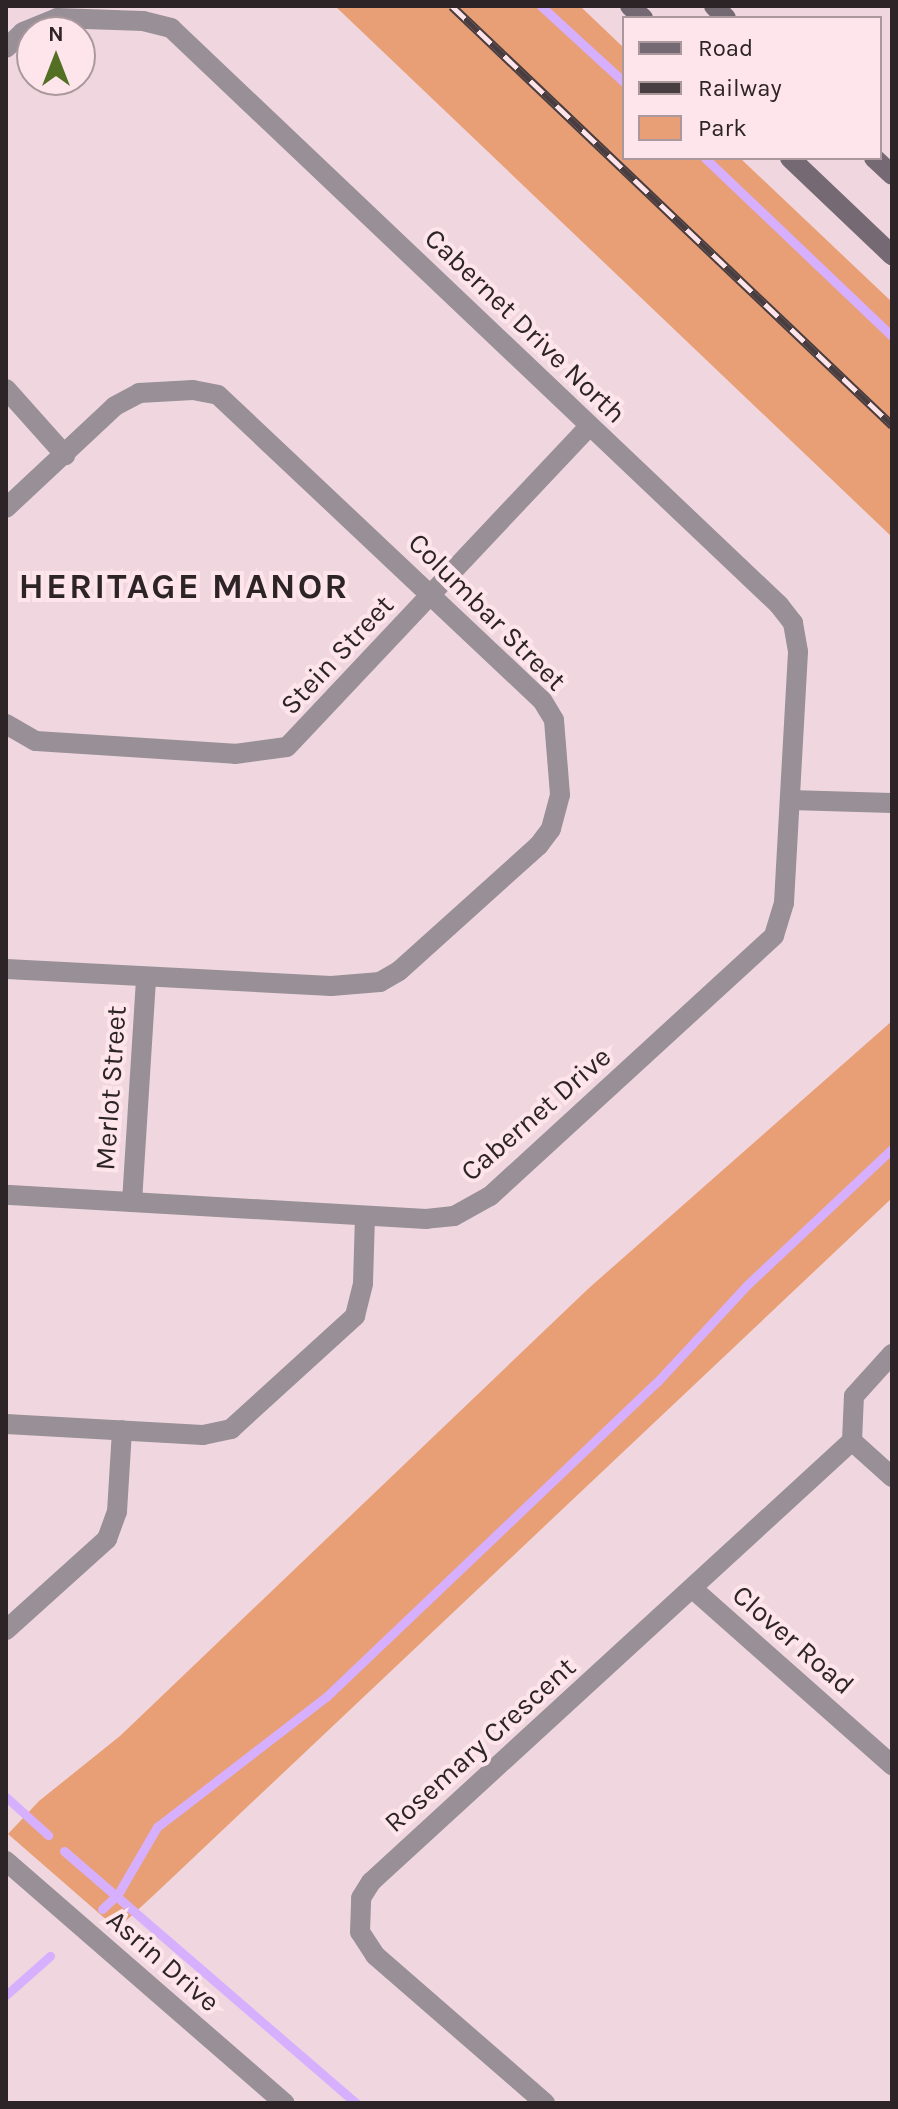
<!DOCTYPE html>
<style>
body{margin:0}
#map{position:relative;width:898px;height:2109px;overflow:hidden;background:#f0d7df;font-family:Karla,sans-serif}
div>[style]{position:absolute}
.green>*{inset:0;background:#e99f75}
.stream>*{height:9px;margin:-4.5px;padding:0 4.5px;transform-origin:4.5px;border-radius:4.5px;background:#d6b0fe}
.minor>*{height:20px;margin:-10px;padding:0 10px;transform-origin:10px;border-radius:10px;background:#989096}
.secondary>*{height:20px;margin:-10px;padding:0 10px;transform-origin:10px;border-radius:10px;background:#756a73}
.rail>*{height:9px;margin-top:-4.5px;transform-origin:0;background:repeating-linear-gradient(90deg,#fee5ec 0 18px,#483d40 0 36px);box-sizing:border-box;border-block:2px solid #483d40}
span{translate:-50% -50%;white-space:nowrap;text-align:center;line-height:1.15;-webkit-text-stroke:8px #fee5ec;paint-order:stroke}
.street-label{font-size:28px;color:#2d2427}
.district-label{font-size:36px;color:#2d2427;font-weight:700;letter-spacing:2px}
.frame{position:absolute;inset:0;border:8px solid #2d2427;pointer-events:none}
.legend{position:absolute;left:622px;top:16px;width:260px;height:144px;box-sizing:border-box;background:#fee5ec;border:2px solid #aa989d;margin:0;padding:10px 14px;list-style:none;font-size:24px;color:#2d2427}
.legend li{display:flex;align-items:center;gap:16px;height:40px}
.legend b{width:40px;border:2px solid #aa989d}
.north{position:absolute;left:16px;top:16px;width:80px;height:80px;box-sizing:border-box;background:#fee5ec;border:2px solid #aa989d;border-radius:50%;rotate:0deg;font-size:22px;font-weight:700;line-height:32px;text-align:center;color:#2d2427}
.north::after{content:'';display:block;margin:auto;width:28px;height:36px;background:#536f23;clip-path:polygon(50% 0,100% 100%,50% 72%,0 100%)}
</style>
<div id="map">
<div class="green">
<i style="clip-path:polygon(335px 6px,580px 6px,624px 48px,624px 158px,740px 158px,892px 302px,892px 537px)"></i>
<i style="clip-path:polygon(892px 1021px,892px 1198px,155px 1894px,117px 1929px,8px 1834px,39px 1801px,120px 1736px,589px 1288px)"></i>
</div>
<div class="stream">
<i style="left:541px;top:6px;width:113px;rotate:42.5deg"></i>
<i style="left:705px;top:158px;width:258px;rotate:43.6deg"></i>
<i style="left:6px;top:1797px;width:57px;rotate:42.1deg"></i>
<i style="left:64px;top:1851px;width:386px;rotate:40.8deg"></i>
<i style="left:102px;top:1909px;width:22px;rotate:-43deg"></i>
<i style="left:118px;top:1894px;width:78px;rotate:-59.8deg"></i>
<i style="left:157px;top:1827px;width:213px;rotate:-37.6deg"></i>
<i style="left:326px;top:1697px;width:457px;rotate:-43.6deg"></i>
<i style="left:657px;top:1382px;width:132px;rotate:-47.1deg"></i>
<i style="left:747px;top:1285px;width:199px;rotate:-43.2deg"></i>
<i style="left:6px;top:1995px;width:59px;rotate:-41.6deg"></i>
</div>
<div class="minor">
<i style="left:6px;top:48px;width:23px;rotate:-43deg"></i>
<i style="left:23px;top:32px;width:37px;rotate:-22deg"></i>
<i style="left:57px;top:18px;width:86px;rotate:2deg"></i>
<i style="left:143px;top:21px;width:29px;rotate:14deg"></i>
<i style="left:171px;top:28px;width:838px;rotate:43.5deg"></i>
<i style="left:779px;top:605px;width:23px;rotate:52deg"></i>
<i style="left:793px;top:623px;width:29px;rotate:80deg"></i>
<i style="left:798px;top:652px;width:251px;rotate:93.2deg"></i>
<i style="left:784px;top:903px;width:34px;rotate:107deg"></i>
<i style="left:774px;top:936px;width:385px;rotate:137.5deg"></i>
<i style="left:490px;top:1196px;width:41px;rotate:150.9deg"></i>
<i style="left:454px;top:1216px;width:28px;rotate:174deg"></i>
<i style="left:426px;top:1219px;width:421px;rotate:-176.7deg"></i>
<i style="left:6px;top:389px;width:89px;rotate:48.2deg"></i>
<i style="left:6px;top:508px;width:149px;rotate:-43.1deg"></i>
<i style="left:115px;top:406px;width:27px;rotate:-28deg"></i>
<i style="left:139px;top:393px;width:54px;rotate:-3.2deg"></i>
<i style="left:193px;top:390px;width:25px;rotate:11deg"></i>
<i style="left:218px;top:395px;width:445px;rotate:43.3deg"></i>
<i style="left:542px;top:700px;width:23px;rotate:59deg"></i>
<i style="left:554px;top:720px;width:75px;rotate:85.4deg"></i>
<i style="left:560px;top:795px;width:35px;rotate:105deg"></i>
<i style="left:551px;top:829px;width:20px;rotate:127deg"></i>
<i style="left:539px;top:845px;width:188px;rotate:138deg"></i>
<i style="left:399px;top:971px;width:22px;rotate:150deg"></i>
<i style="left:380px;top:982px;width:49px;rotate:175.3deg"></i>
<i style="left:331px;top:986px;width:325px;rotate:-177deg"></i>
<i style="left:6px;top:724px;width:34px;rotate:30deg"></i>
<i style="left:36px;top:741px;width:199px;rotate:3.7deg"></i>
<i style="left:235px;top:754px;width:52px;rotate:-7.7deg"></i>
<i style="left:287px;top:747px;width:441px;rotate:-46.7deg"></i>
<i style="left:790px;top:800px;width:102px;rotate:1.7deg"></i>
<i style="left:132px;top:1202px;width:224px;rotate:-86.4deg"></i>
<i style="left:6px;top:1424px;width:197px;rotate:3.2deg"></i>
<i style="left:203px;top:1435px;width:29px;rotate:-12deg"></i>
<i style="left:231px;top:1429px;width:168px;rotate:-42.3deg"></i>
<i style="left:355px;top:1316px;width:34px;rotate:-76deg"></i>
<i style="left:363px;top:1283px;width:66px;rotate:-88.3deg"></i>
<i style="left:852px;top:1441px;width:45px;rotate:-87.5deg"></i>
<i style="left:854px;top:1396px;width:57px;rotate:-47.9deg"></i>
<i style="left:852px;top:1441px;width:54px;rotate:42deg"></i>
<i style="left:693px;top:1589px;width:266px;rotate:41.5deg"></i>
<i style="left:6px;top:1630px;width:136px;rotate:-42deg"></i>
<i style="left:107px;top:1539px;width:29px;rotate:-70deg"></i>
<i style="left:117px;top:1512px;width:82px;rotate:-86.5deg"></i>
<i style="left:6px;top:1861px;width:369px;rotate:41deg"></i>
<i style="left:545px;top:2103px;width:225px;rotate:-139deg"></i>
<i style="left:375px;top:1955px;width:27px;rotate:-123deg"></i>
<i style="left:360px;top:1932px;width:34px;rotate:-88deg"></i>
<i style="left:361px;top:1898px;width:19px;rotate:-58deg"></i>
<i style="left:371px;top:1882px;width:653px;rotate:-42.52deg"></i>
</div>
<div class="secondary">
<i style="left:630px;top:6px;width:18px;rotate:43deg"></i>
<i style="left:714px;top:6px;width:17px;rotate:45deg"></i>
<i style="left:790px;top:158px;width:141px;rotate:43.6deg"></i>
<i style="left:874px;top:158px;width:25px;rotate:43deg"></i>
</div>
<div class="rail">
<i style="left:452px;top:6px;width:608px;rotate:43.6deg"></i>
</div>
<div class="street-label">
<span style="left:525px;top:326px;rotate:44deg">Cabernet Drive North</span>
<span style="left:487px;top:612px;rotate:45deg">Columbar Street</span>
<span style="left:337px;top:655px;rotate:-47deg">Stein Street</span>
<span style="left:111px;top:1088px;rotate:-86deg">Merlot Street</span>
<span style="left:536px;top:1114px;rotate:-41deg">Cabernet Drive</span>
<span style="left:793px;top:1640px;rotate:41deg">Clover Road</span>
<span style="left:480px;top:1745px;rotate:-42deg">Rosemary Crescent</span>
<span style="left:163px;top:1961px;rotate:41deg">Asrin Drive</span>
</div>
<div class="district-label">
<span style="left:184px;top:587px">HERITAGE MANOR</span>
</div>
<div class="frame"></div>
<ul class="legend">
<li><b style="height:10px;background:#756a73"></b>Road</li>
<li><b style="height:10px;background:#483d40"></b>Railway</li>
<li><b style="height:22px;background:#e99f75"></b>Park</li>
</ul>
<div class="north">N</div>
</div>
